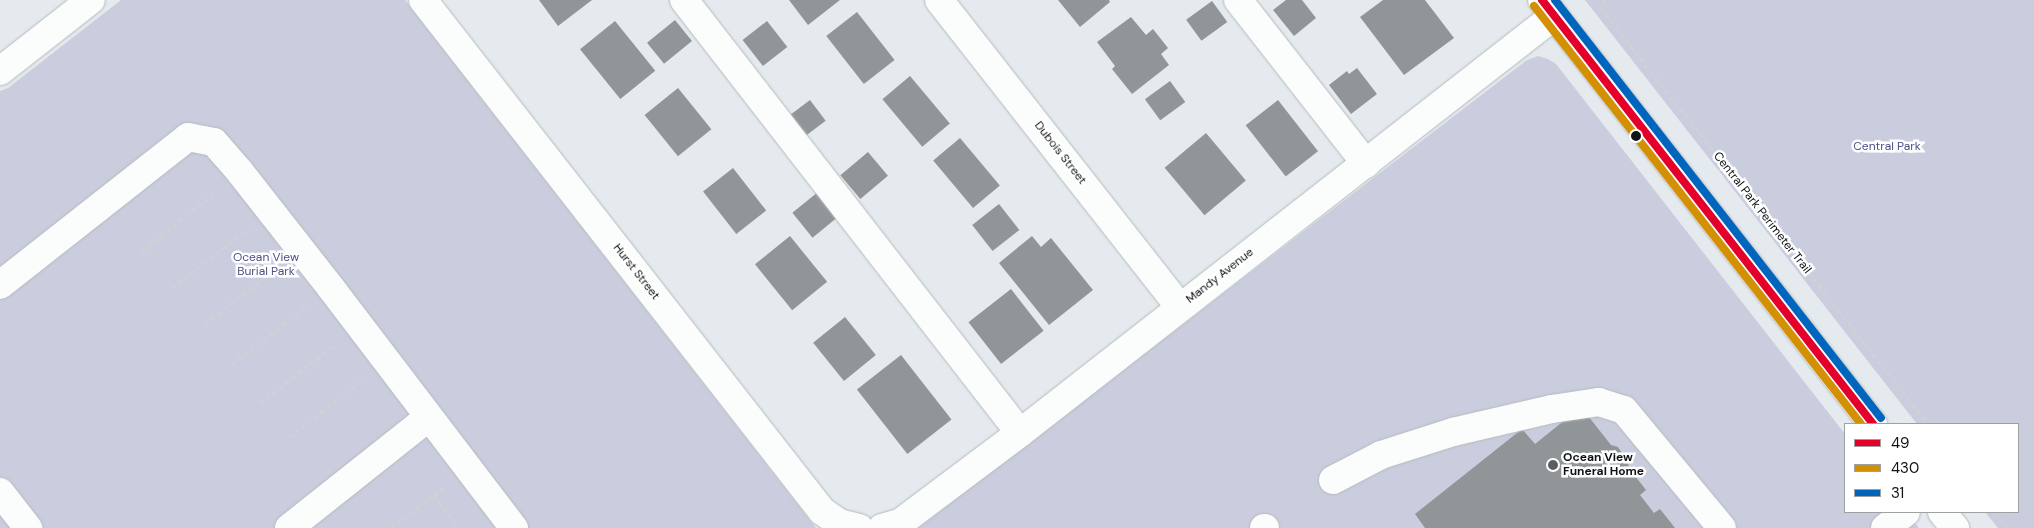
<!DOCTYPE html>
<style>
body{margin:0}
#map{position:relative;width:2034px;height:528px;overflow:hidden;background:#e5eaee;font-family:"DM Sans",sans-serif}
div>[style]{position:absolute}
.green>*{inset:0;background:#cacddd}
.building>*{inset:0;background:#909597;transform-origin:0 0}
.path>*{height:3px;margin-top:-1.5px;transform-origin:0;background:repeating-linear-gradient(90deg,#d0d1d2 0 4px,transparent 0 8px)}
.roads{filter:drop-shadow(0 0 1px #b6bbbe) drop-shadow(0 0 1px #b6bbbe)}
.minor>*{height:28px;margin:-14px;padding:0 14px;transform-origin:14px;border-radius:14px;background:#fbfcfc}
.major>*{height:28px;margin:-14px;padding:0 14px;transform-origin:14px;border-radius:14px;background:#fbfcfc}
.bus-1>*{height:8px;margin:-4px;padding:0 4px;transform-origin:4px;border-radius:4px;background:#e4002b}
.bus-2>*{height:8px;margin:-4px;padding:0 4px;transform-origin:4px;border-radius:4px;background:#d49003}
.bus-3>*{height:8px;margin:-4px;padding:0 4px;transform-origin:4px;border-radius:4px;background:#0065bd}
.dots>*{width:14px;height:14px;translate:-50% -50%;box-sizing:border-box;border:2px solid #fff;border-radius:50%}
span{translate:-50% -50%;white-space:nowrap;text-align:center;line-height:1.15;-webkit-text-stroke:5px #fff;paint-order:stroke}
.park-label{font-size:12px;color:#4e5086}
.street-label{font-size:12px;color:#101315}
.poi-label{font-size:12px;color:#101315;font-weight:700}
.left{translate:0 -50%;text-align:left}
.legend{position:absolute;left:1844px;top:423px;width:175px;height:90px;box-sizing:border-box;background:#fff;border:1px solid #9fa1a1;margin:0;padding:6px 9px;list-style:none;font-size:15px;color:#101315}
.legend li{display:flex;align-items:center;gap:10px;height:25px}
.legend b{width:25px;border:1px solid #9fa1a1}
</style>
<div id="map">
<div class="green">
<i style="clip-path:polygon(121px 0,405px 0,816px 528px,0 528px,0 91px,8px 88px)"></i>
<i style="clip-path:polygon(1585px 0,2034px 0,2034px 528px,1998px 528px,1985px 512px,2018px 512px,2018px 424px,1917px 424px)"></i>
<i style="clip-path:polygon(1538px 56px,1548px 59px,1556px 64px,1845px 434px,1845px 512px,1906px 512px,1919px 528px,918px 528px,1527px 60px)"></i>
</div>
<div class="building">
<i style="clip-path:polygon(539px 0,592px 0,558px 26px)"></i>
<i style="clip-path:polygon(789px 0,840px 0,808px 25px)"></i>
<i style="clip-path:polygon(1058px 0,1109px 0,1110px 2px,1080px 27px)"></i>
<i style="clip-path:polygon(1286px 0,1302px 0,1316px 18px,1294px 36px,1273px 10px)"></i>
<i style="clip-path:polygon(1383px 0,1425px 0,1454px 38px,1404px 75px,1360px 17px)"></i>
<i style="left:1212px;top:1px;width:26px;height:32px;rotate:54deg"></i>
<i style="left:857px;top:12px;width:61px;height:39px;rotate:52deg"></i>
<i style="clip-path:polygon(1131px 17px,1146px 35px,1153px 29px,1168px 48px,1161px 54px,1169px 65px,1132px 94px,1112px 69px,1115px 66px,1097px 42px)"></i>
<i style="left:675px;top:20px;width:27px;height:36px;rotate:51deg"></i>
<i style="left:615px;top:21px;width:64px;height:45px;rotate:51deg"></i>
<i style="left:767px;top:21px;width:33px;height:31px;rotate:52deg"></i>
<i style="clip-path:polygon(1357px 68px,1377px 94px,1351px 114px,1329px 85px,1347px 71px,1349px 74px)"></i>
<i style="left:910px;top:76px;width:62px;height:36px;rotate:50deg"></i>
<i style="left:1170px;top:81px;width:26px;height:31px;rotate:54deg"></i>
<i style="left:678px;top:88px;width:53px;height:43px;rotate:51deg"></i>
<i style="left:810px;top:100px;width:26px;height:27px;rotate:53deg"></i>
<i style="left:1278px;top:100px;width:65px;height:41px;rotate:52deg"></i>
<i style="left:1206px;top:133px;width:62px;height:54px;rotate:50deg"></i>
<i style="left:960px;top:138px;width:62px;height:35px;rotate:50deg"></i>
<i style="left:868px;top:152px;width:31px;height:36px;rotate:50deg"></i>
<i style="left:733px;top:168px;width:54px;height:38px;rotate:52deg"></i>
<i style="left:818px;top:192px;width:32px;height:33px;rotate:51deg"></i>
<i style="left:999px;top:204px;width:33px;height:34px;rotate:52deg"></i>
<i style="left:790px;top:236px;width:59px;height:45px;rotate:51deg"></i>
<i style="clip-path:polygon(1032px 236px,1041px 247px,1051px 238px,1093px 290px,1049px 325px,999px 263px)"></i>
<i style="left:1011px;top:289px;width:53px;height:54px;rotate:52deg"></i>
<i style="left:845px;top:317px;width:49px;height:41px;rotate:51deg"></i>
<i style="left:901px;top:355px;width:82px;height:56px;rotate:52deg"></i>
<i style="clip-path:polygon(1581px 407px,1611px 445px,1618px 447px,1628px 462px,1629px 468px,1646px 490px,1640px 495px,1654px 513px,1660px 509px,1675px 528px,1425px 528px,1415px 514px,1522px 429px,1535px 444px)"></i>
</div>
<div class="path">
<i style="left:1605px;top:0;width:9px;rotate:117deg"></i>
<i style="left:1601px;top:8px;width:529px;rotate:51.83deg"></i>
<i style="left:142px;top:251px;width:96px;rotate:-38.7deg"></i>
<i style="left:172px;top:288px;width:98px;rotate:-37.9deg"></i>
<i style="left:205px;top:324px;width:94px;rotate:-38.1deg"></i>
<i style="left:232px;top:364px;width:97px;rotate:-37.5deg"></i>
<i style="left:260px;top:403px;width:98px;rotate:-37.9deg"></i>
<i style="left:289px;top:437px;width:96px;rotate:-37.8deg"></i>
<i style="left:434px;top:495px;width:14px;rotate:-39deg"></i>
<i style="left:1996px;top:512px;width:21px;rotate:51deg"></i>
<i style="left:391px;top:528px;width:54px;rotate:-37.5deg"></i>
<i style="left:434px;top:495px;width:41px;rotate:52.9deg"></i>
</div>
<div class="roads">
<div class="minor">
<i style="left:423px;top:0;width:648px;rotate:52.02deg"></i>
<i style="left:822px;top:511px;width:21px;rotate:35deg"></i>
<i style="left:839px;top:523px;width:21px;rotate:14deg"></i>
<i style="left:684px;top:0;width:548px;rotate:52.19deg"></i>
<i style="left:939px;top:0;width:390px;rotate:51.9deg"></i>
<i style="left:1238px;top:0;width:208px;rotate:52deg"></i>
<i style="left:0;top:71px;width:115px;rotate:-38deg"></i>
<i style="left:0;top:285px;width:239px;rotate:-38.2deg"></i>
<i style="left:188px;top:137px;width:26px;rotate:11deg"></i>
<i style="left:214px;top:142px;width:40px;rotate:49deg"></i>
<i style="left:240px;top:172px;width:147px;rotate:51.9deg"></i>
<i style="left:331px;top:288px;width:302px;rotate:52.7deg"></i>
<i style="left:1333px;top:480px;width:54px;rotate:-27.5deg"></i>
<i style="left:1381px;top:455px;width:76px;rotate:-17.7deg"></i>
<i style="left:1453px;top:432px;width:102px;rotate:-13.1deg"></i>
<i style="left:1552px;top:409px;width:48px;rotate:-8.5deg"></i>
<i style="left:1599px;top:402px;width:26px;rotate:18deg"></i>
<i style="left:1624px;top:410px;width:153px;rotate:50.3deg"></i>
<i style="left:0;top:492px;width:46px;rotate:52.1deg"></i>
<i style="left:289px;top:528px;width:177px;rotate:-38.4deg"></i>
<i style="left:882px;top:528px;width:19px;rotate:-16deg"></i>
<i style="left:900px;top:523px;width:150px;rotate:-36.9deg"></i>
<i style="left:1020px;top:433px;width:678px;rotate:-37.99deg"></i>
<i style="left:1264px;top:528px;width:1px"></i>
<i style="left:1885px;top:528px;width:26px;rotate:-37deg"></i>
</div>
<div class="major">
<i style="left:1542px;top:0;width:538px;rotate:52.02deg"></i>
<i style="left:1942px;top:512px;width:21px;rotate:51deg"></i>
</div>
</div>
<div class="bus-1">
<i style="left:1542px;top:0;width:538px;rotate:52.02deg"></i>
</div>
<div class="bus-2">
<i style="left:1534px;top:6px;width:531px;rotate:51.96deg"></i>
</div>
<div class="bus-3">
<i style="left:1555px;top:0;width:530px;rotate:52.05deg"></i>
</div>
<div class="dots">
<i style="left:1636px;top:136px;background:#101315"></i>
<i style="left:1553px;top:465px;background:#5b5e61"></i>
</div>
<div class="park-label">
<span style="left:1887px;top:147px">Central Park</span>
<span style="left:266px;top:265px">Ocean View<br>Burial Park</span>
</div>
<div class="street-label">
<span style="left:1060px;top:153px;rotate:52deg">Dubois Street</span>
<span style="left:1762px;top:213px;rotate:52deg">Central Park Perimeter Trail</span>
<span style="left:636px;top:272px;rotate:52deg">Hurst Street</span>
<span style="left:1220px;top:276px;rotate:-38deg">Mandy Avenue</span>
</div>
<div class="poi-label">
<span class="left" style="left:1563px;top:465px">Ocean View<br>Funeral Home</span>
</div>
<ul class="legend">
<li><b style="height:6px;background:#e4002b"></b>49</li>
<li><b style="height:6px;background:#d49003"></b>430</li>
<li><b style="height:6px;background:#0065bd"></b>31</li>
</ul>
</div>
